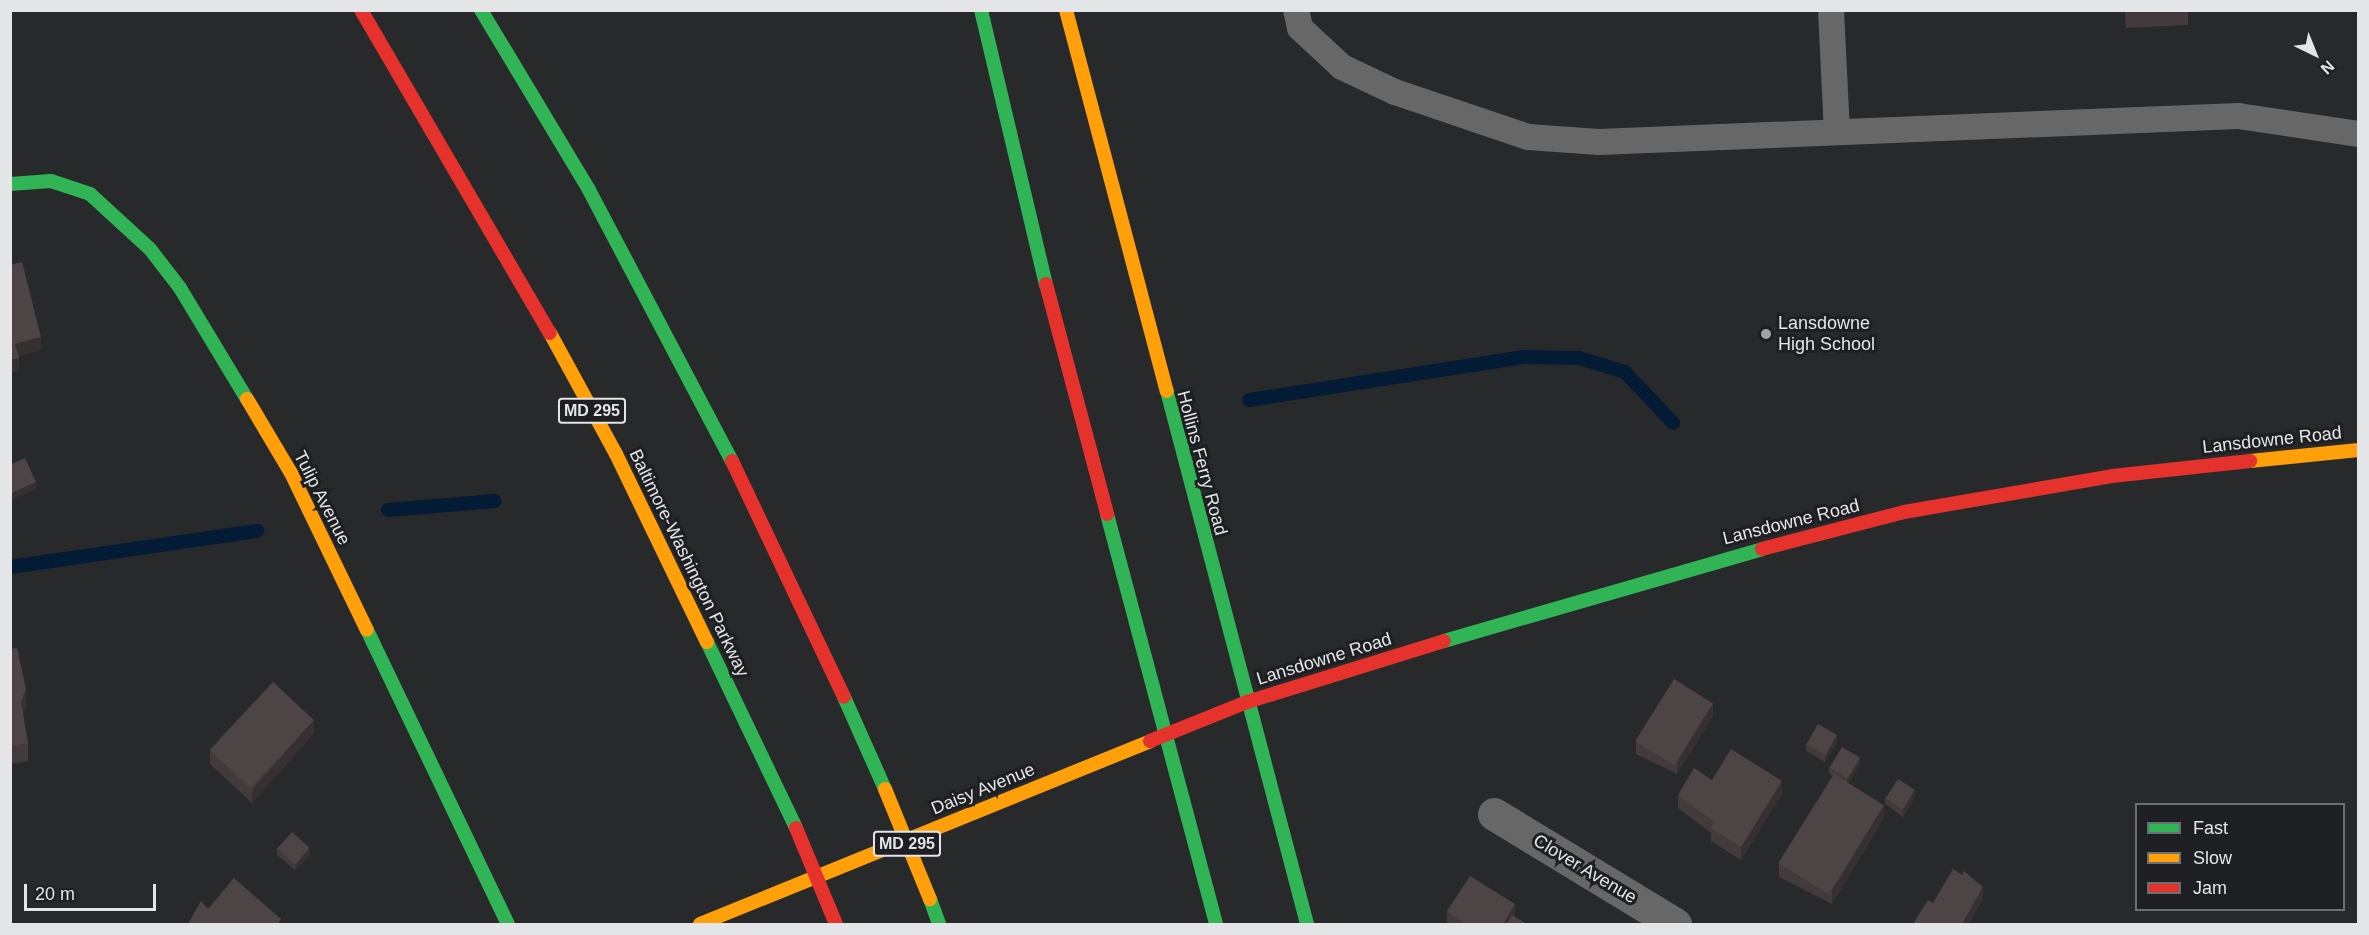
<!DOCTYPE html>
<style>
body{margin:0}
#map{position:relative;width:2369px;height:935px;overflow:hidden;background:#28292b;font-family:Arial,sans-serif}
div>[style]{position:absolute}
.stream>*{height:14px;margin:-7px;padding:0 7px;transform-origin:7px;border-radius:7px;background:#041b35}
.lane>*{height:26px;margin:-13px;padding:0 13px;transform-origin:13px;border-radius:13px;background:#676767}
.street>*{height:33px;margin:-16.5px;padding:0 16.5px;transform-origin:16.5px;border-radius:16.5px;background:#676767}
.fast>*{height:14px;margin:-7px;padding:0 7px;transform-origin:7px;border-radius:7px;background:#30b455}
.slow>*{height:14px;margin:-7px;padding:0 7px;transform-origin:7px;border-radius:7px;background:#ff9f0a}
.jam>*{height:14px;margin:-7px;padding:0 7px;transform-origin:7px;border-radius:7px;background:#e5322d}
.slow-bridge>*{height:14px;margin:-7px;padding:0 7px;transform-origin:7px;border-radius:7px;background:#ff9f0a}
.jam-bridge>*{height:14px;margin:-7px;padding:0 7px;transform-origin:7px;border-radius:7px;background:#e5322d}
.wall>*{inset:0;background:#423a3b}
.shaded-wall>*{inset:0;background:#363030}
.building>*{inset:0;background:#4d4445;transform-origin:0 0}
.dots>*{width:16px;height:16px;translate:-50% -50%;box-sizing:border-box;border:3px solid #1e1f22;border-radius:50%}
span{translate:-50% -50%;white-space:nowrap;text-align:center;line-height:1.15;-webkit-text-stroke:6px #1e1f22;paint-order:stroke}
.shield-label span{padding:2px 4px;background:#1e1f22;border:2px solid;border-radius:4px;-webkit-text-stroke-width:0}
.shield-label{font-size:16px;color:#e4e5e7;font-weight:700}
.poi-label{font-size:18px;color:#e4e5e7}
.left{translate:0 -50%;text-align:left}
.street-label{font-size:18px;color:#e4e5e7}
.frame{position:absolute;inset:0;border:12px solid #e4e5e7;pointer-events:none}
.legend{position:absolute;left:2135px;top:803px;width:210px;height:108px;box-sizing:border-box;background:#1e1f22;border:2px solid #6d6e71;margin:0;padding:8px 10px;list-style:none;font-size:18px;color:#e4e5e7}
.legend li{display:flex;align-items:center;gap:12px;height:30px}
.legend b{width:30px;border:2px solid #6d6e71}
.north{position:absolute;left:2285px;top:24px;width:60px;height:60px;-webkit-text-stroke:4px #1e1f22;paint-order:stroke;rotate:137deg;font-size:16px;font-weight:700;line-height:24px;text-align:center;color:#e4e5e7}
.north::after{content:'';display:block;margin:auto;width:21px;height:27px;background:#e4e5e7;clip-path:polygon(50% 0,100% 100%,50% 72%,0 100%)}
.scale{position:absolute;left:24px;top:884px;width:132px;height:27px;box-sizing:border-box;border:3px solid #e4e5e7;border-top:0;padding-left:8px;font-size:18px;line-height:21px;white-space:nowrap;color:#e4e5e7;-webkit-text-stroke:4px #1e1f22;paint-order:stroke}
</style>
<div id="map">
<div class="stream">
<i style="left:1249px;top:400px;width:278px;rotate:-8.9deg"></i>
<i style="left:1524px;top:357px;width:55px;rotate:1deg"></i>
<i style="left:1579px;top:358px;width:48px;rotate:16.9deg"></i>
<i style="left:1625px;top:372px;width:70px;rotate:46.7deg"></i>
<i style="left:388px;top:510px;width:107px;rotate:-4.8deg"></i>
<i style="left:10px;top:567px;width:250px;rotate:-8.3deg"></i>
</div>
<div class="lane">
<i style="left:1296px;top:10px;width:18px;rotate:77deg"></i>
<i style="left:1300px;top:28px;width:57px;rotate:42.9deg"></i>
<i style="left:1342px;top:67px;width:59px;rotate:25.3deg"></i>
<i style="left:1395px;top:92px;width:140px;rotate:18.7deg"></i>
<i style="left:1528px;top:137px;width:71px;rotate:4deg"></i>
<i style="left:1599px;top:142px;width:640px;rotate:-2.33deg"></i>
<i style="left:2238px;top:116px;width:121px;rotate:8.5deg"></i>
<i style="left:1831px;top:10px;width:121px;rotate:87.2deg"></i>
</div>
<div class="street">
<i style="left:1494px;top:814px;width:212px;rotate:31.3deg"></i>
</div>
<div class="fast">
<i style="left:481px;top:10px;width:210px;rotate:59deg"></i>
<i style="left:589px;top:190px;width:306px;rotate:62.2deg"></i>
<i style="left:981px;top:10px;width:282px;rotate:76.7deg"></i>
<i style="left:10px;top:184px;width:41px;rotate:-4.2deg"></i>
<i style="left:51px;top:181px;width:41px;rotate:18.4deg"></i>
<i style="left:90px;top:194px;width:81px;rotate:42.5deg"></i>
<i style="left:150px;top:249px;width:49px;rotate:52.4deg"></i>
<i style="left:180px;top:288px;width:130px;rotate:58.9deg"></i>
<i style="left:1167px;top:391px;width:551px;rotate:75.28deg"></i>
<i style="left:1107px;top:514px;width:424px;rotate:75.1deg"></i>
<i style="left:367px;top:630px;width:326px;rotate:64.4deg"></i>
<i style="left:1444px;top:641px;width:331px;rotate:-16.1deg"></i>
<i style="left:707px;top:642px;width:206px;rotate:64.4deg"></i>
<i style="left:844px;top:697px;width:101px;rotate:66deg"></i>
<i style="left:930px;top:899px;width:27px;rotate:70deg"></i>
</div>
<div class="slow">
<i style="left:1066px;top:10px;width:394px;rotate:75.2deg"></i>
<i style="left:550px;top:333px;width:138px;rotate:61.4deg"></i>
<i style="left:616px;top:454px;width:209px;rotate:64.2deg"></i>
<i style="left:247px;top:399px;width:86px;rotate:59.3deg"></i>
<i style="left:291px;top:473px;width:174px;rotate:64.2deg"></i>
<i style="left:2250px;top:461px;width:109px;rotate:-5.8deg"></i>
<i style="left:700px;top:924px;width:486px;rotate:-22.1deg"></i>
</div>
<div class="jam">
<i style="left:361px;top:10px;width:374px;rotate:59.7deg"></i>
<i style="left:1046px;top:284px;width:238px;rotate:75.1deg"></i>
<i style="left:732px;top:461px;width:261px;rotate:64.6deg"></i>
<i style="left:1762px;top:549px;width:147px;rotate:-14.6deg"></i>
<i style="left:1904px;top:512px;width:211px;rotate:-9.8deg"></i>
<i style="left:2112px;top:476px;width:139px;rotate:-6.2deg"></i>
<i style="left:1150px;top:741px;width:105px;rotate:-21.9deg"></i>
<i style="left:1247px;top:702px;width:206px;rotate:-17.2deg"></i>
</div>
<div class="slow-bridge">
<i style="left:885px;top:789px;width:119px;rotate:67.8deg"></i>
</div>
<div class="jam-bridge">
<i style="left:796px;top:828px;width:104px;rotate:67.4deg"></i>
</div>
<div class="wall">
<i style="clip-path:polygon(2125px 10px,2188px 10px,2188px 25px,2126px 28px)"></i>
<i style="clip-path:polygon(10px 649px,26px 707px,23px 715px,28px 743px,28px 761px,10px 764px)"></i>
<i style="clip-path:polygon(1713px 716px,1677px 774px,1636px 754px,1636px 741px)"></i>
<i style="clip-path:polygon(314px 733px,252px 803px,210px 764px,210px 751px)"></i>
<i style="clip-path:polygon(1837px 742px,1825px 762px,1806px 751px,1806px 744px)"></i>
<i style="clip-path:polygon(1860px 765px,1848px 783px,1884px 818px,1832px 904px,1779px 877px,1779px 864px,1833px 776px,1829px 774px,1829px 767px)"></i>
<i style="clip-path:polygon(1712px 780px,1782px 794px,1741px 860px,1711px 841px,1711px 833px,1678px 808px,1678px 795px)"></i>
<i style="clip-path:polygon(1915px 797px,1903px 817px,1885px 804px,1885px 798px)"></i>
<i style="clip-path:polygon(277px 848px,310px 855px,295px 870px,277px 855px)"></i>
<i style="clip-path:polygon(1447px 911px,1515px 917px,1527px 924px,1447px 924px)"></i>
</div>
<div class="shaded-wall">
<i style="clip-path:polygon(41px 337px,41px 350px,15px 357px,15px 344px)"></i>
<i style="clip-path:polygon(19px 358px,19px 371px,10px 373px,10px 360px)"></i>
<i style="clip-path:polygon(36px 482px,36px 489px,10px 501px,10px 494px)"></i>
<i style="clip-path:polygon(26px 689px,26px 707px,21px 720px,21px 702px)"></i>
<i style="clip-path:polygon(1713px 703px,1713px 716px,1677px 774px,1677px 761px)"></i>
<i style="clip-path:polygon(314px 720px,314px 733px,252px 803px,252px 790px)"></i>
<i style="clip-path:polygon(1837px 735px,1837px 742px,1825px 762px,1825px 755px)"></i>
<i style="clip-path:polygon(1860px 758px,1860px 765px,1847px 785px,1847px 778px)"></i>
<i style="clip-path:polygon(1782px 781px,1782px 794px,1741px 860px,1741px 847px)"></i>
<i style="clip-path:polygon(1915px 790px,1915px 797px,1903px 817px,1903px 810px)"></i>
<i style="clip-path:polygon(1884px 805px,1884px 818px,1832px 904px,1832px 891px)"></i>
<i style="clip-path:polygon(310px 848px,310px 855px,295px 870px,295px 864px)"></i>
<i style="clip-path:polygon(1983px 887px,1983px 899px,1969px 924px,1962px 924px)"></i>
<i style="clip-path:polygon(1515px 904px,1515px 917px,1511px 924px,1503px 924px)"></i>
</div>
<div class="building">
<i style="clip-path:polygon(22px 262px,41px 337px,15px 344px,19px 358px,10px 360px,10px 265px)"></i>
<i style="clip-path:polygon(25px 458px,36px 482px,10px 494px,10px 465px)"></i>
<i style="clip-path:polygon(17px 648px,26px 689px,21px 702px,28px 743px,10px 746px,10px 649px)"></i>
<i style="left:1674px;top:679px;width:46px;height:73px;rotate:32deg"></i>
<i style="left:273px;top:682px;width:56px;height:93px;rotate:43deg"></i>
<i style="left:1818px;top:724px;width:22px;height:23px;rotate:30deg"></i>
<i style="left:1842px;top:747px;width:21px;height:24px;rotate:31deg"></i>
<i style="clip-path:polygon(1731px 749px,1782px 781px,1741px 847px,1711px 828px,1714px 822px,1678px 795px,1694px 768px,1712px 780px)"></i>
<i style="left:1834px;top:774px;width:59px;height:105px;rotate:32deg"></i>
<i style="left:1898px;top:779px;width:20px;height:23px;rotate:33deg"></i>
<i style="left:292px;top:832px;width:24px;height:22px;rotate:42deg"></i>
<i style="clip-path:polygon(1953px 869px,1962px 875px,1964px 871px,1983px 887px,1962px 924px,1913px 924px,1928px 900px,1933px 903px)"></i>
<i style="clip-path:polygon(1470px 876px,1515px 904px,1503px 924px,1466px 924px,1447px 911px)"></i>
<i style="clip-path:polygon(234px 878px,281px 919px,278px 924px,188px 924px,201px 901px,208px 909px)"></i>
<i style="clip-path:polygon(1512px 915px,1527px 924px,1507px 924px)"></i>
</div>
<div class="dots">
<i style="left:1766px;top:334px;background:#a2a3a5"></i>
</div>
<div class="shield-label">
<span style="left:592px;top:411px">MD 295</span>
<span style="left:907px;top:844px">MD 295</span>
</div>
<div class="poi-label">
<span class="left" style="left:1778px;top:334px">Lansdowne<br>High School</span>
</div>
<div class="street-label">
<span style="left:2272px;top:440px;rotate:-6deg">Lansdowne Road</span>
<span style="left:1202px;top:463px;rotate:75deg">Hollins Ferry Road</span>
<span style="left:322px;top:498px;rotate:63deg">Tulip Avenue</span>
<span style="left:1791px;top:522px;rotate:-14deg">Lansdowne Road</span>
<span style="left:689px;top:563px;rotate:64deg">Baltimore-Washington Parkway</span>
<span style="left:1324px;top:659px;rotate:-17deg">Lansdowne Road</span>
<span style="left:983px;top:789px;rotate:-22deg">Daisy Avenue</span>
<span style="left:1585px;top:869px;rotate:31deg">Clover Avenue</span>
</div>
<div class="frame"></div>
<ul class="legend">
<li><b style="height:8px;background:#30b455"></b>Fast</li>
<li><b style="height:8px;background:#ff9f0a"></b>Slow</li>
<li><b style="height:8px;background:#e5322d"></b>Jam</li>
</ul>
<div class="north">N</div>
<div class="scale">20 m</div>
</div>
